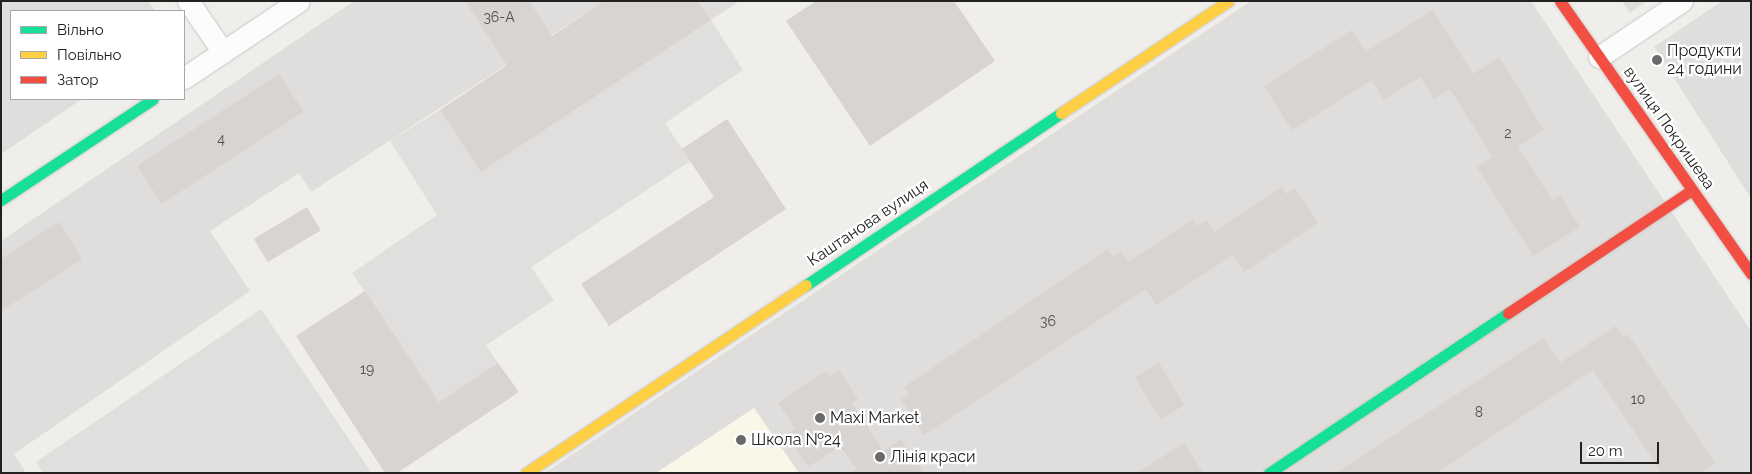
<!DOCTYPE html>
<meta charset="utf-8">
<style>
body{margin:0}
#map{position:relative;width:1752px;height:474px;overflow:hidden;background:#f0eeeb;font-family:Raleway,sans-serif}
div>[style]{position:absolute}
.residential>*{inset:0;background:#dfdedc}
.education>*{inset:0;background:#f8f7e8}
.parking>*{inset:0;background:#e0dfde}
.building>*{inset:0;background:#d7d4d2;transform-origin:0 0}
.roads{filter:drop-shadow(0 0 1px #c9c8c7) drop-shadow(0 0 1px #c9c8c7)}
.street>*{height:21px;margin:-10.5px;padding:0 10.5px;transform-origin:10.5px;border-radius:10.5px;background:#fdfcfc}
.fast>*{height:11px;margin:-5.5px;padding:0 5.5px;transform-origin:5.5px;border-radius:5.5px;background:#16e098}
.slow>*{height:11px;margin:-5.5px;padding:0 5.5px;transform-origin:5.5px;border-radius:5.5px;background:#ffcf43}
.jam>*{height:11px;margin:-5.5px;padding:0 5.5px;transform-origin:5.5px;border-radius:5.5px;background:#f24e42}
.dots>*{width:14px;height:14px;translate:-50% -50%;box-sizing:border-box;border:2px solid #fff;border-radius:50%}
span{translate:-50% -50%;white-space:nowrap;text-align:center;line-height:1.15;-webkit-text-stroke:4.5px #fff;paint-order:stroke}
.number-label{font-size:14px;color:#4f4e4e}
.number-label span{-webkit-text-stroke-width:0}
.poi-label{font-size:16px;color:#222}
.left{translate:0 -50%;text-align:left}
.street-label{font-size:16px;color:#222}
.frame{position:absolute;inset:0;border:2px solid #222;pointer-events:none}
.legend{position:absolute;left:10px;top:10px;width:175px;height:90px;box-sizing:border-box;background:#fff;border:1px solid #a7a7a7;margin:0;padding:6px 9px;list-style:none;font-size:15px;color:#222}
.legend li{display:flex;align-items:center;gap:10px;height:25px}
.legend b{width:25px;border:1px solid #a7a7a7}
.scale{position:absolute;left:1580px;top:442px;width:79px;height:22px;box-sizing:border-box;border:2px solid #222;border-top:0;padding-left:6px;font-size:15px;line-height:18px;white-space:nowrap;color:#222;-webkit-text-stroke:4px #fff;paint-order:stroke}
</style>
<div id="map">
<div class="residential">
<i style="clip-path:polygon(1px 1px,148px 1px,155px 11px,11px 11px,11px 99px,82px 99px,1px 154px)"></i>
<i style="clip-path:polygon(354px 1px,604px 1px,311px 192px,299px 173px,210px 231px,250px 291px,14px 454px,26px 473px,1px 473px,1px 241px)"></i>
<i style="clip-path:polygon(698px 1px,740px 1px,711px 20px)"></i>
<i style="clip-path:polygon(1251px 1px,1531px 1px,1751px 331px,1751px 473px,545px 473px)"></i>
<i style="clip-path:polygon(1622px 1px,1647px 1px,1630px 13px)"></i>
<i style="clip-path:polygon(1722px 1px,1751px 1px,1751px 198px,1654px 47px)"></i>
</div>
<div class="education">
<i style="clip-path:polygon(754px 408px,799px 473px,656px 473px)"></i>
</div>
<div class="parking">
<i style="clip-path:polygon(711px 20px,743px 70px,665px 123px,690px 161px,531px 267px,554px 300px,486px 345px,498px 363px,439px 402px,352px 273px,437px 215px,390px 141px,440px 110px,481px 172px)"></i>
<i style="clip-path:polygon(261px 309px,371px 472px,43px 473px,36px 462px)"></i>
</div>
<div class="building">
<i style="clip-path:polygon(465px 1px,529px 1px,552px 36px,604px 1px,698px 1px,711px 20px,481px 172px,440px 110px,507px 65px)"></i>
<i style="clip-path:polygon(816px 1px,954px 1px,995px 61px,870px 146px,786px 21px)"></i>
<i style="clip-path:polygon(1433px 10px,1473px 74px,1499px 57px,1544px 130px,1518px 146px,1552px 200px,1560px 195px,1580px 227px,1533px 256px,1477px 167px,1493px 157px,1450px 89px,1434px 99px,1420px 77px,1384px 100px,1372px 80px,1292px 130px,1264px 86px,1352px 30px,1365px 52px)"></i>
<i style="left:279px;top:74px;width:45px;height:169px;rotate:57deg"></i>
<i style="clip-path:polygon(727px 119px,786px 209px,609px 326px,581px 284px,714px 197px,682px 149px)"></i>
<i style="clip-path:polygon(1282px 187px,1286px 194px,1295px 188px,1318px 223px,1244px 272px,1233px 255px,1156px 305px,1146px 289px,924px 435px,901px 399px,909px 394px,904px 387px,1108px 249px,1113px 257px,1121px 251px,1128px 262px,1193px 220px,1197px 226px,1207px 220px,1214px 232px)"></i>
<i style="left:307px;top:207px;width:27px;height:62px;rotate:59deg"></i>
<i style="clip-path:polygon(59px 222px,82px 259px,1px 311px,1px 259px)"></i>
<i style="clip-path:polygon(365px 291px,439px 402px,498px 363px,519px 392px,397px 473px,385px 473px,296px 336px)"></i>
<i style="clip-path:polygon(1615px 326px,1623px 337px,1628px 334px,1715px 463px,1701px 473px,1662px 473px,1593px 370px,1436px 473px,1336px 473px,1543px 338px,1560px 363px)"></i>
<i style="left:1159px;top:363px;width:49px;height:28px;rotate:59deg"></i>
<i style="clip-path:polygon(839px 370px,858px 399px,852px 403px,883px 451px,901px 439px,924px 473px,852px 473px,857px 469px,840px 446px,808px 467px,786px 434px,795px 428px,778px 403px,826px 371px,830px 376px)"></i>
<i style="clip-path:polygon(1184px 443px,1203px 473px,1137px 473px)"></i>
</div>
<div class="roads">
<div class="street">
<i style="left:188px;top:1px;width:62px;rotate:55.5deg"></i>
<i style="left:1599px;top:57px;width:100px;rotate:-34deg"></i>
<i style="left:184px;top:78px;width:138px;rotate:-33.8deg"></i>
</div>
<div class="fast">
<i style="left:1px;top:200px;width:182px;rotate:-33.6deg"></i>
<i style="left:806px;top:285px;width:308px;rotate:-34deg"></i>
<i style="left:1269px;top:473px;width:288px;rotate:-33.8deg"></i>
</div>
<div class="slow">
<i style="left:1061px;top:113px;width:201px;rotate:-33.8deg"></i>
<i style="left:526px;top:473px;width:337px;rotate:-33.9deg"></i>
</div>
<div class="jam">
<i style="left:1560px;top:1px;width:333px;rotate:55deg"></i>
<i style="left:1508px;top:313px;width:221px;rotate:-33.8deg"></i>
</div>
</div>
<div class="dots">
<i style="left:1657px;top:60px;background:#6a6968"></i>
<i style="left:820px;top:418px;background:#6a6968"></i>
<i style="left:741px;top:440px;background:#6a6968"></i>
<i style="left:880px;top:457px;background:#6a6968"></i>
</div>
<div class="number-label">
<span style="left:499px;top:17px">36-А</span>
<span style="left:1508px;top:133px">2</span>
<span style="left:221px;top:139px">4</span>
<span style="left:1048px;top:321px">36</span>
<span style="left:367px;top:369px">19</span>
<span style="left:1638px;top:399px">10</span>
<span style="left:1479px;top:412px">8</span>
</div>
<div class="poi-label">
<span class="left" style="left:1667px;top:60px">Продукти<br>24 години</span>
<span class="left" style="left:830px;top:418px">Maxi Market</span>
<span class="left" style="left:751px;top:440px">Школа №24</span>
<span class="left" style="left:890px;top:457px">Лінія краси</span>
</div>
<div class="street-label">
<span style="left:1669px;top:128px;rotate:55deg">вулиця Покришева</span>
<span style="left:868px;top:223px;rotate:-34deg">Каштанова вулиця</span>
</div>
<div class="frame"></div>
<ul class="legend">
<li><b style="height:6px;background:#16e098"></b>Вільно</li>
<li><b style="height:6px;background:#ffcf43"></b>Повільно</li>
<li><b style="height:6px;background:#f24e42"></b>Затор</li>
</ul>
<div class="scale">20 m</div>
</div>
